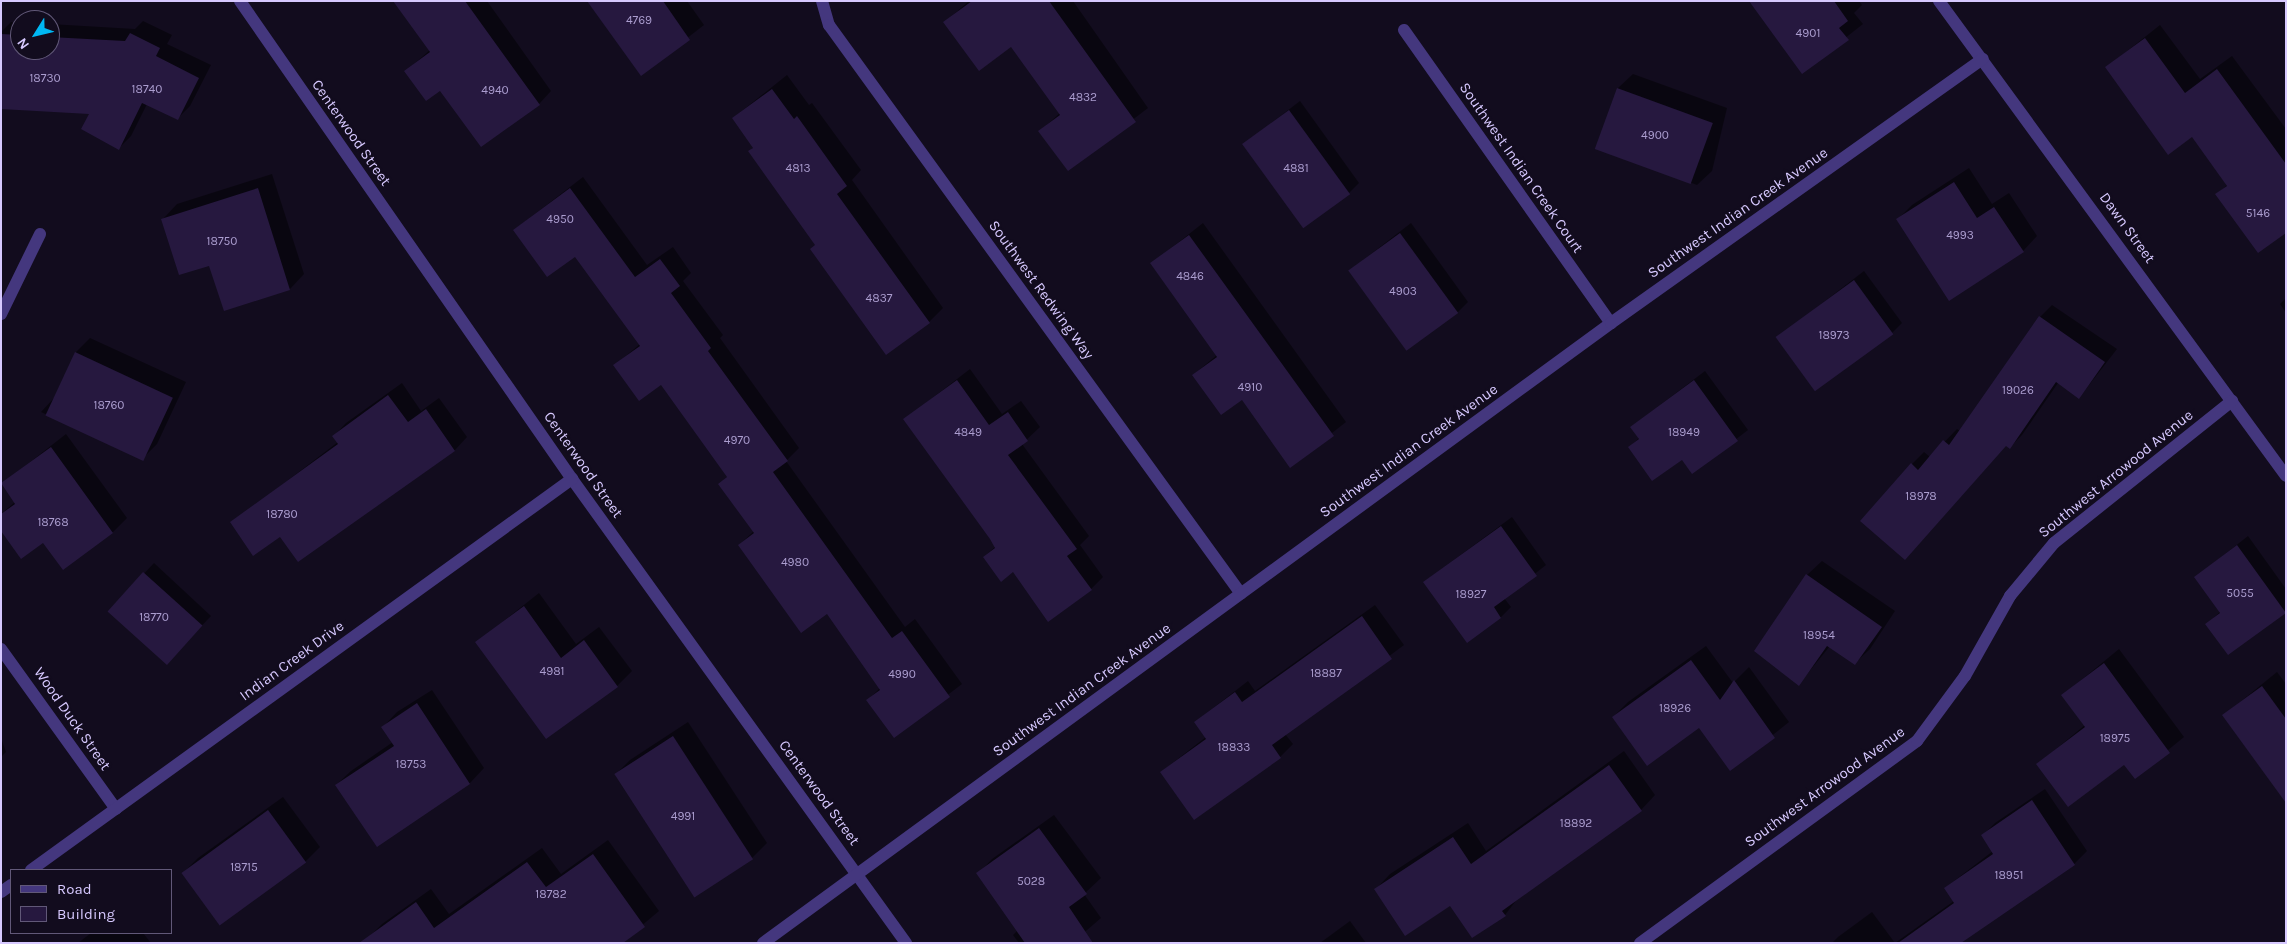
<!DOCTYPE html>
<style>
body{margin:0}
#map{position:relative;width:2287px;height:944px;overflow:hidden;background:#120c1e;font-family:Karla,sans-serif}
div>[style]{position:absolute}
.shadow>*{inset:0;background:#0007}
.building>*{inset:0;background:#26183f;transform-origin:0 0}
.minor>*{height:12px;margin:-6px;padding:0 6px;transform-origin:6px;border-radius:6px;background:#44377e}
span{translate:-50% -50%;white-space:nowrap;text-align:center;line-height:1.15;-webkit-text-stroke:4.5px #120c1e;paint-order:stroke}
.number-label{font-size:12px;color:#ab9dcf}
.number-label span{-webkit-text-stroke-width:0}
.street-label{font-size:15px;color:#d7c9ff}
.frame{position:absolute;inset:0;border:2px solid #d7c9ff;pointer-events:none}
.legend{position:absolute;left:10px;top:869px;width:162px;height:65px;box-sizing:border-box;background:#120c1e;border:1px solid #615878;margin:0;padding:6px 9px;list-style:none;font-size:15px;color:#d7c9ff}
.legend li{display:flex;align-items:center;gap:10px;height:25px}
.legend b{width:25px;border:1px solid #615878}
.north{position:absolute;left:10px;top:10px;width:50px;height:50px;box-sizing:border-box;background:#120c1e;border:1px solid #615878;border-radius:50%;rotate:234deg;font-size:14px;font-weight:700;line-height:20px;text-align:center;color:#d7c9ff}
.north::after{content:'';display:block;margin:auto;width:18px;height:22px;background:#00b8f4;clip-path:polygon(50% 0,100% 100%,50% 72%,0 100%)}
</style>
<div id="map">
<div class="shadow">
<i style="clip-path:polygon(394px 1px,487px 1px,551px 91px,539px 104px,441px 89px,406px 71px,430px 50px)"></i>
<i style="clip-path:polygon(588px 1px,687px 1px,704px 25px,641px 74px)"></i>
<i style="clip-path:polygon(969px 1px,1073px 1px,1148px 108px,1068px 169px,1040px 131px,1060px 113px,1011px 46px,945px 22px)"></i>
<i style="clip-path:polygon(1751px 1px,1859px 1px,1862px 5px,1854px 13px,1863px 24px,1802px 72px)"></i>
<i style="clip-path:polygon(143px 21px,172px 35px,167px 44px,211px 65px,190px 106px,177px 119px,147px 104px,131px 136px,118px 149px,91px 113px,1px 107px,1px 32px,11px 22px,20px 23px,20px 50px,50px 50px,50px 24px,135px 29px)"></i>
<i style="clip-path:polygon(2160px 25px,2200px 79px,2232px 56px,2286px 129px,2286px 232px,2217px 195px,2228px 184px,2193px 136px,2107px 67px)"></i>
<i style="clip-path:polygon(1633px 74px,1727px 108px,1712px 171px,1697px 185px,1597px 148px,1618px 88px)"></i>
<i style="clip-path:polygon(787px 75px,809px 105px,812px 103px,861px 170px,852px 180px,943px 308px,929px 322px,750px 151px,754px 147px,733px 118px)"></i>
<i style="clip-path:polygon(1300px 101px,1359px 183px,1349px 193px,1244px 144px)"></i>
<i style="clip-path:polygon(1969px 168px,1992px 204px,2009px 193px,2037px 236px,2023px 251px,1897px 220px,1912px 205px)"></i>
<i style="clip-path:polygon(272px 174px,304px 274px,290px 289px,163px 219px,177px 204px)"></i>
<i style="clip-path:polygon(583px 177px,647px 265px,673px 247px,691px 273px,683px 281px,723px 335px,720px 338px,799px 448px,786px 461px,905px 627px,915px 619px,962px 684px,894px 736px,868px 700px,880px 688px,828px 612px,739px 545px,754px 531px,720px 484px,728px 476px,661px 383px,615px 365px,640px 344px,576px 255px,514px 230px)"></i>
<i style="clip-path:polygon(1203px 223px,1346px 422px,1290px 466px,1242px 398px,1193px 375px,1217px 355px,1151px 264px)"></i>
<i style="clip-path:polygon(1411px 223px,1468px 302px,1458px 312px,1349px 271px)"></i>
<i style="clip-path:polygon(1864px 271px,1902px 323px,1892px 333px,1777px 338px)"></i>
<i style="clip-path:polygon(2286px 298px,2286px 313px,2280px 304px)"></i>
<i style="clip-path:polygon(2052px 305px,2117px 349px,2079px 398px,2058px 383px,2022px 435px,2010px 447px,2006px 445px,1905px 559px,1912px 464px,1924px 452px,1930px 457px,1957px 429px,1960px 431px,2040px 317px)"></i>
<i style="clip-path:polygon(90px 338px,186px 382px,157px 444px,142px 459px,41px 412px,54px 398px,76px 352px)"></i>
<i style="clip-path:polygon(970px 369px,1002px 414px,1021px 401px,1040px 427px,1022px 444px,1089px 536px,1080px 545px,1103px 577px,1091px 589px,1014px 571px,984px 557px,996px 546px,905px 419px)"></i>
<i style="clip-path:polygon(1705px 371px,1748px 430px,1692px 473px,1682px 458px,1629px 448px,1639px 438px,1631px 427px)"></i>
<i style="clip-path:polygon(402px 383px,421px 411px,439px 398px,467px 437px,455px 450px,298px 560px,280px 535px,232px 523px,338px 442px,334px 436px,346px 423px)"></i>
<i style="clip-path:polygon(66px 434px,127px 518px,113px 532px,63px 568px,43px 541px,1px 514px,15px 502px,2px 484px)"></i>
<i style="clip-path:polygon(1512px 517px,1546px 565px,1504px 598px,1511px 607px,1501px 617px,1467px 641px,1424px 582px)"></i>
<i style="clip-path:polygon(2248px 536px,2286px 589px,2286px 611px,2228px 653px,2207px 624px,2221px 611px,2196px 577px)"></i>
<i style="clip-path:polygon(1822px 561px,1895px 611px,1870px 649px,1855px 663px,1830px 646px,1799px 684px,1807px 575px)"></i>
<i style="clip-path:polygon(154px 563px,211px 616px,173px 656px,109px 611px)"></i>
<i style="clip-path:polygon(539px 593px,576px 644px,599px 627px,632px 671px,617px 686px,477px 642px)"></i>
<i style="clip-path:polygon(1375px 605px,1404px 645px,1285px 734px,1293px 744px,1280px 757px,1194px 819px,1161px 772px,1206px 737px,1195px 722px,1248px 681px,1255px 691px)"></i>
<i style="clip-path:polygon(1706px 646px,1733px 683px,1749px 667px,1789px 722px,1730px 769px,1699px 726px,1613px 717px,1628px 702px)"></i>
<i style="clip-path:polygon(2119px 649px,2184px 737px,2135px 777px,2125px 763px,2038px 764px,2085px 725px,2063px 695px)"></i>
<i style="clip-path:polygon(2277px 672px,2286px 684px,2286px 800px,2224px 715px)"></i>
<i style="clip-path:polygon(432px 690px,484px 768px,470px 783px,377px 845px,336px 785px,351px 771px,393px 742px,383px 727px,397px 712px)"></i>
<i style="clip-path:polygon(688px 722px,767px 843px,752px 858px,693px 895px,615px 775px,630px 760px)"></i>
<i style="clip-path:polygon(1px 738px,6px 752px,1px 757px)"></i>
<i style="clip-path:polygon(1624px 751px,1655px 795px,1641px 810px,1518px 898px,1505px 915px,1376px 889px,1390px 874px,1468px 823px,1486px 851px)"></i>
<i style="clip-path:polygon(2045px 789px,2087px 851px,2074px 864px,1959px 943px,1895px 943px,1954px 901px,1945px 888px,1993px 851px,1982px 836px,1995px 823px)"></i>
<i style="clip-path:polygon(283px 797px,320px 847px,305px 862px,183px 873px,198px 858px)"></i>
<i style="clip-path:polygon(1054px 815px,1101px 878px,1084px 894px,1101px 918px,1072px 943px,1019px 943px,1013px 935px,1018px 930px,978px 874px,992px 859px)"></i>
<i style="clip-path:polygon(608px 840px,659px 911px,621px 943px,368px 938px,382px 924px,431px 889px,449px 914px,542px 848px,561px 874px)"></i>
<i style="clip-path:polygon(1872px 912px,1895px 943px,1832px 943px,1838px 937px)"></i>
<i style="clip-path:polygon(1350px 921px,1366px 943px,1320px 943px)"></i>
<i style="clip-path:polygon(91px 933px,143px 933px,151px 943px,78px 943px)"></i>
</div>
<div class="building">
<i style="clip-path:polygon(393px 1px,465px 1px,540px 105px,481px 147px,440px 91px,426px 101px,404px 71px,430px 52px)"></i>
<i style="clip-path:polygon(587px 1px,663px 1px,690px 40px,641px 76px)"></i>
<i style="clip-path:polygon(972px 1px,1049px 1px,1136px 122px,1068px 171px,1038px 131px,1060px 115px,1011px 47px,979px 71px,943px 22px)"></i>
<i style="clip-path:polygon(1749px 1px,1834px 1px,1848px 21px,1839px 28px,1849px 40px,1802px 74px)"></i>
<i style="clip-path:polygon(130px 33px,160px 48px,156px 56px,199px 78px,178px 120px,142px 103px,119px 150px,81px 129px,89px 114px,1px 109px,1px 34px,20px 35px,20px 50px,50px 50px,50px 37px,125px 41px)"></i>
<i style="clip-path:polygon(2145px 38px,2185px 93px,2217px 69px,2286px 164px,2286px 233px,2258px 253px,2215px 194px,2227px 186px,2192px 137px,2168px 155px,2105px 67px)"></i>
<i style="left:1617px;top:88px;width:102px;height:65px;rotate:20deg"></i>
<i style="clip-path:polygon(772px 89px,794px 119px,797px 116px,847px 186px,837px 194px,930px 323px,886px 355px,810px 249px,815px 245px,748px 151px,753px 148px,732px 118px)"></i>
<i style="left:1289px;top:110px;width:104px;height:58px;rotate:54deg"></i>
<i style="clip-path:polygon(1954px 182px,1977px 218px,1994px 207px,2024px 252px,1949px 301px,1896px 219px)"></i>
<i style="clip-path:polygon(258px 188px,290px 290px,224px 311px,209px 266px,179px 275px,161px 219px)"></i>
<i style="clip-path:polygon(570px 188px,635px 277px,660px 259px,680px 286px,671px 293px,711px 348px,708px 351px,788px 461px,773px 472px,892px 638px,902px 631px,950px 697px,894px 738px,866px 700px,880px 690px,827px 614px,801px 633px,738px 545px,754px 533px,718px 484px,727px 477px,661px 385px,639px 401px,613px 365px,640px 346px,575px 257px,547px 277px,513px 230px)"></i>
<i style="left:1400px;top:233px;width:99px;height:64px;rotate:54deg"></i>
<i style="clip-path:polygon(1189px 235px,1334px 436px,1290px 468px,1242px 400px,1221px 415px,1192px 375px,1217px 357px,1150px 263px)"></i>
<i style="left:1854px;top:280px;width:67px;height:97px;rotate:54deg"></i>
<i style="clip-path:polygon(2039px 316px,2105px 362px,2079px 399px,2056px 382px,2010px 449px,2006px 446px,1905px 560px,1860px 521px,1911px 463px,1918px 470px,1943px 440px,1949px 445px)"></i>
<i style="left:75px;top:352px;width:108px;height:70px;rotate:25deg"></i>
<i style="clip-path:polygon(957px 380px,989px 425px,1008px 412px,1028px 441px,1008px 455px,1077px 549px,1067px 556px,1092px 590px,1048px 622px,1013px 572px,1001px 582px,983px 557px,995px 548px,990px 539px,903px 419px)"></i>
<i style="clip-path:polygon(1694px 380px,1738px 441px,1692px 474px,1682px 460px,1652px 481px,1628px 447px,1639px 439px,1630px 427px)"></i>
<i style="clip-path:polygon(388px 395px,408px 422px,426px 409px,455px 451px,298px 562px,280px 537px,253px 556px,230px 522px,338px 444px,332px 436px)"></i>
<i style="clip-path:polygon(51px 447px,113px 533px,63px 570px,43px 543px,21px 559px,1px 531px,1px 514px,15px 504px,1px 483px)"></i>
<i style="clip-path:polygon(1501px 526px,1537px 576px,1494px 607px,1501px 618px,1467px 643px,1423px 582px)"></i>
<i style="clip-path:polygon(2237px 545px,2286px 613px,2228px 655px,2205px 624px,2220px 613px,2194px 577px)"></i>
<i style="left:143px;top:572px;width:80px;height:53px;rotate:42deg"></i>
<i style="clip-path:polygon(1806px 574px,1882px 627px,1855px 665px,1827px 646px,1799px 686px,1754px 651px)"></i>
<i style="clip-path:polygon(524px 606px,561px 658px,584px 640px,618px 687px,546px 739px,475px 642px)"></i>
<i style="clip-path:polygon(1362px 616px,1392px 659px,1272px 745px,1281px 758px,1194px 820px,1160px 772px,1206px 739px,1194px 722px,1235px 692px,1242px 702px)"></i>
<i style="clip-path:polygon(1691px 660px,1720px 700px,1734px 680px,1775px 738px,1730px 771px,1699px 728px,1647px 766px,1612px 717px)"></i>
<i style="clip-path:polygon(2104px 663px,2170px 753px,2135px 779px,2124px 765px,2068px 807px,2036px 764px,2085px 727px,2061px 695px)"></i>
<i style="clip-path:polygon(2262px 686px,2286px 719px,2286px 803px,2222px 715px)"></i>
<i style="clip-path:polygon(417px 703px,470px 784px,377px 847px,335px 785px,394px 746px,381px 727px)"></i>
<i style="left:673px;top:736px;width:147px;height:70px;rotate:57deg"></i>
<i style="clip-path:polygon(1609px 765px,1642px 811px,1502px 911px,1506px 916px,1472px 938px,1450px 906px,1405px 936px,1374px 889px,1453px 837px,1471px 864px)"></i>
<i style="clip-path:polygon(2032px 800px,2075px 865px,1961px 943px,1898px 943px,1954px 903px,1944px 888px,1993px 854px,1981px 835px)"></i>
<i style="left:268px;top:810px;width:65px;height:107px;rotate:54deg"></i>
<i style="clip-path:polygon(1039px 828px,1087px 894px,1069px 907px,1093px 943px,1025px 943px,976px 873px)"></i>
<i style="clip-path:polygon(593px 854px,645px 927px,623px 943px,359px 943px,416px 902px,434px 928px,527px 862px,546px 887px)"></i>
</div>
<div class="minor">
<i style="left:240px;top:1px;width:582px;rotate:55.22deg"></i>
<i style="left:572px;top:479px;width:572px;rotate:54.25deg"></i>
<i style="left:822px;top:1px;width:25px;rotate:74deg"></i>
<i style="left:829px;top:25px;width:702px;rotate:54.09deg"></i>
<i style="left:1939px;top:1px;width:588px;rotate:53.85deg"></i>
<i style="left:1404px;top:30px;width:359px;rotate:54.8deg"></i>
<i style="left:1px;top:314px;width:89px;rotate:-64deg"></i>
<i style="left:1px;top:649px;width:197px;rotate:54.3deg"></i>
<i style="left:31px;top:870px;width:668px;rotate:-35.86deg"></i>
<i style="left:1px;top:892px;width:12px;rotate:-35deg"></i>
<i style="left:763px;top:943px;width:1050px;rotate:-36.17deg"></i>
<i style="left:1611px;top:323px;width:456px;rotate:-35.4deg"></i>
<i style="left:1640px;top:943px;width:343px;rotate:-36.1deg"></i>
<i style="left:1917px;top:741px;width:81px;rotate:-53.6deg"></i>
<i style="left:1965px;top:676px;width:92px;rotate:-60.6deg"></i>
<i style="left:2010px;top:596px;width:69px;rotate:-50.3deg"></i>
<i style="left:2054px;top:543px;width:228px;rotate:-38.6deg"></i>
</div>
<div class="number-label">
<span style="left:639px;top:21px">4769</span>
<span style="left:1808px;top:34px">4901</span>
<span style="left:45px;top:79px">18730</span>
<span style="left:147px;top:90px">18740</span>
<span style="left:495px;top:91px">4940</span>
<span style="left:1083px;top:98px">4832</span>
<span style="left:1655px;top:136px">4900</span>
<span style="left:798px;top:169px">4813</span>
<span style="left:1296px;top:169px">4881</span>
<span style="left:2258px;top:214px">5146</span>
<span style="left:560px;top:220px">4950</span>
<span style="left:1960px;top:236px">4993</span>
<span style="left:222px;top:242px">18750</span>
<span style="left:1190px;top:277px">4846</span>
<span style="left:1403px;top:292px">4903</span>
<span style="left:879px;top:299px">4837</span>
<span style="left:1834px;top:336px">18973</span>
<span style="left:1250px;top:388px">4910</span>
<span style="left:2018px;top:391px">19026</span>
<span style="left:109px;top:406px">18760</span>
<span style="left:968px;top:433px">4849</span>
<span style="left:1684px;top:433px">18949</span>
<span style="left:737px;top:441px">4970</span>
<span style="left:1921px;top:497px">18978</span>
<span style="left:282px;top:515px">18780</span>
<span style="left:53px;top:523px">18768</span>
<span style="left:795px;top:563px">4980</span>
<span style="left:2240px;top:594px">5055</span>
<span style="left:1471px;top:595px">18927</span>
<span style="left:154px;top:618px">18770</span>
<span style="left:1819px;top:636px">18954</span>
<span style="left:552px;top:672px">4981</span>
<span style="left:1326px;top:674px">18887</span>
<span style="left:902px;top:675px">4990</span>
<span style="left:1675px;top:709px">18926</span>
<span style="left:2115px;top:739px">18975</span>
<span style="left:1234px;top:748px">18833</span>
<span style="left:411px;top:765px">18753</span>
<span style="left:683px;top:817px">4991</span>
<span style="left:1576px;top:824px">18892</span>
<span style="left:244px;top:868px">18715</span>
<span style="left:2009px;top:876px">18951</span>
<span style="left:1031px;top:882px">5028</span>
<span style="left:551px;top:895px">18782</span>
</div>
<div class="street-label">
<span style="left:351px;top:133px;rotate:55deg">Centerwood Street</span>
<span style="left:1521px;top:168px;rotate:55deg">Southwest Indian Creek Court</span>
<span style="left:1738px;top:213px;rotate:-35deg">Southwest Indian Creek Avenue</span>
<span style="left:2127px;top:228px;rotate:54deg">Dawn Street</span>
<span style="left:1041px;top:290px;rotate:54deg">Southwest Redwing Way</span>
<span style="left:1409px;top:451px;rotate:-36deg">Southwest Indian Creek Avenue</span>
<span style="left:583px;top:465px;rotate:55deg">Centerwood Street</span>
<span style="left:2116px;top:474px;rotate:-39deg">Southwest Arrowood Avenue</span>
<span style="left:292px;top:661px;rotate:-36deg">Indian Creek Drive</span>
<span style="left:1082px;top:690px;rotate:-36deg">Southwest Indian Creek Avenue</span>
<span style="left:72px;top:719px;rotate:55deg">Wood Duck Street</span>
<span style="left:1825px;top:787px;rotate:-36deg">Southwest Arrowood Avenue</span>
<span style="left:819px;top:793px;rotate:54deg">Centerwood Street</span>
</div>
<div class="frame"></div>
<ul class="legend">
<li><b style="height:6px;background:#44377e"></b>Road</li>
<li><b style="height:14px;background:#26183f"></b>Building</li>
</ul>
<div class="north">N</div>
</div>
